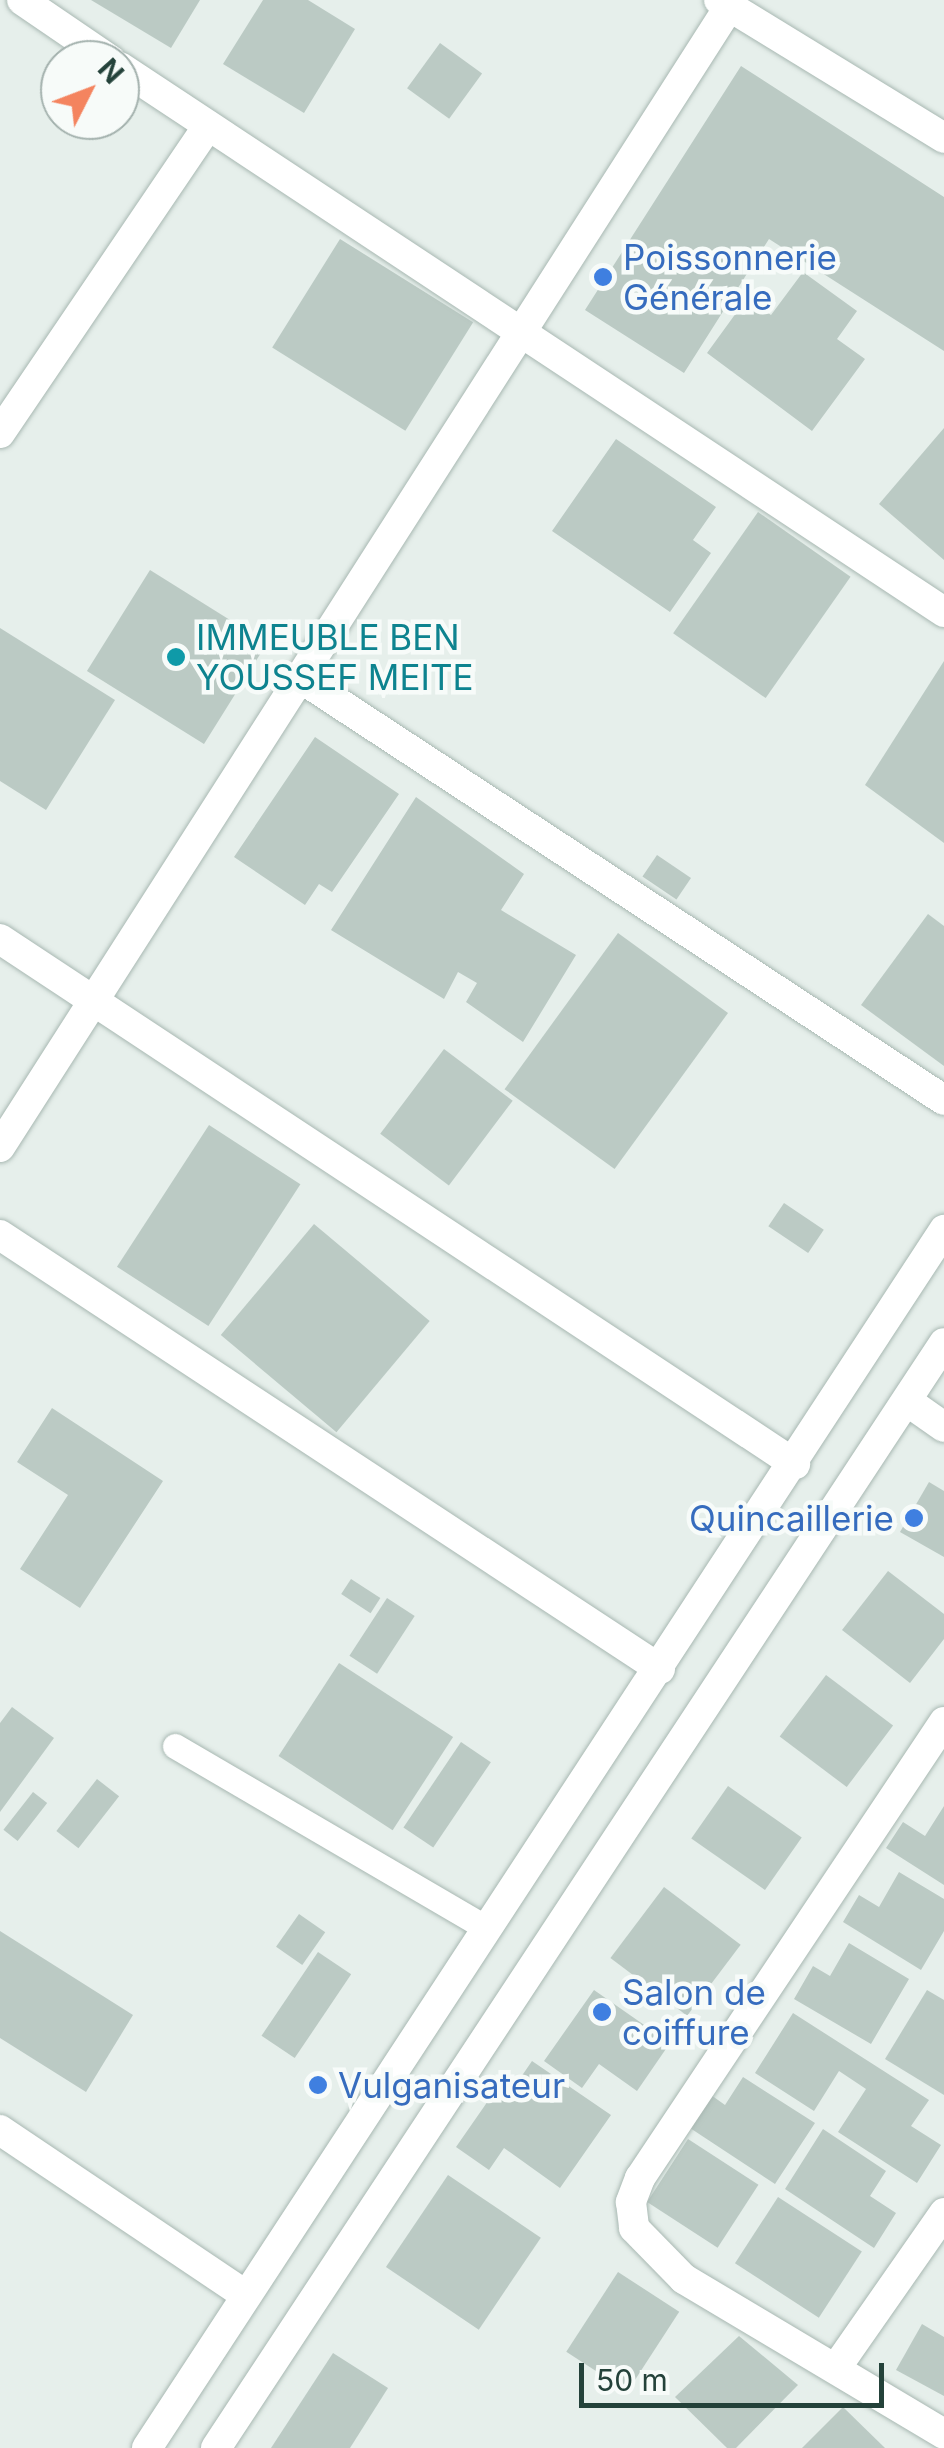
<!DOCTYPE html>
<meta charset="utf-8">
<style>
body{margin:0}
#map{position:relative;width:944px;height:2448px;overflow:hidden;background:#e6efeb;font-family:Inter,sans-serif}
div>[style]{position:absolute}
.building>*{inset:0;background:#bbcac4;transform-origin:0 0}
.roads{filter:drop-shadow(0 0 2px #a8b8b2) drop-shadow(0 0 2px #a8b8b2)}
.lane>*{height:25px;margin:-12.5px;padding:0 12.5px;transform-origin:12.5px;border-radius:12.5px;background:#fff}
.street>*{height:30px;margin:-15px;padding:0 15px;transform-origin:15px;border-radius:15px;background:#fff}
.secondary>*{height:30px;margin:-15px;padding:0 15px;transform-origin:15px;border-radius:15px;background:#fff}
.dots>*{width:28px;height:28px;translate:-50% -50%;box-sizing:border-box;border:5px solid #f7fbf9;border-radius:50%}
span{translate:-50% -50%;white-space:nowrap;text-align:center;line-height:1.15;-webkit-text-stroke:9px #f7fbf9;paint-order:stroke}
.shop-label{font-size:35px;color:#366cbe}
.left{translate:0 -50%;text-align:left}
.right{translate:-100% -50%;text-align:right}
.culture-label{font-size:35px;color:#0d838f}
.north{position:absolute;left:40px;top:40px;width:100px;height:100px;box-sizing:border-box;background:#f7fbf9;border:2px solid #a3b1ad;border-radius:50%;rotate:48deg;font-size:28px;font-weight:700;line-height:40px;text-align:center;color:#24423a}
.north::after{content:'';display:block;margin:auto;width:35px;height:45px;background:#f4845f;clip-path:polygon(50% 0,100% 100%,50% 72%,0 100%)}
.scale{position:absolute;left:579px;top:2363px;width:305px;height:45px;box-sizing:border-box;border:5px solid #24423a;border-top:0;padding-left:12px;font-size:30px;line-height:35px;white-space:nowrap;color:#24423a;-webkit-text-stroke:8px #f7fbf9;paint-order:stroke}
</style>
<div id="map">
<div class="building">
<i style="clip-path:polygon(91px 0,200px 0,171px 48px)"></i>
<i style="clip-path:polygon(263px 0,308px 0,355px 29px,304px 113px,223px 64px)"></i>
<i style="left:440px;top:43px;width:52px;height:56px;rotate:36deg"></i>
<i style="clip-path:polygon(741px 66px,944px 197px,944px 351px,769px 239px,684px 373px,585px 310px)"></i>
<i style="left:340px;top:239px;width:157px;height:128px;rotate:32deg"></i>
<i style="clip-path:polygon(803px 272px,857px 311px,837px 339px,865px 359px,812px 431px,707px 353px,747px 298px,771px 315px)"></i>
<i style="clip-path:polygon(944px 428px,944px 560px,879px 504px)"></i>
<i style="clip-path:polygon(616px 439px,716px 507px,693px 540px,711px 553px,670px 612px,552px 531px)"></i>
<i style="left:758px;top:512px;width:113px;height:148px;rotate:35deg"></i>
<i style="left:150px;top:570px;width:138px;height:119px;rotate:32deg"></i>
<i style="clip-path:polygon(0 628px,115px 700px,46px 810px,0 781px)"></i>
<i style="clip-path:polygon(944px 661px,944px 843px,865px 785px)"></i>
<i style="clip-path:polygon(315px 737px,399px 794px,332px 892px,319px 884px,305px 905px,234px 857px)"></i>
<i style="clip-path:polygon(416px 797px,524px 874px,501px 910px,576px 955px,523px 1042px,466px 1002px,477px 983px,458px 972px,444px 999px,331px 930px)"></i>
<i style="left:657px;top:855px;width:41px;height:26px;rotate:34deg"></i>
<i style="clip-path:polygon(928px 914px,944px 926px,944px 1066px,861px 1005px)"></i>
<i style="left:618px;top:933px;width:136px;height:193px;rotate:36deg"></i>
<i style="left:444px;top:1049px;width:86px;height:106px;rotate:37deg"></i>
<i style="left:209px;top:1125px;width:109px;height:169px;rotate:33deg"></i>
<i style="left:784px;top:1203px;width:48px;height:28px;rotate:34deg"></i>
<i style="left:314px;top:1224px;width:151px;height:145px;rotate:40deg"></i>
<i style="clip-path:polygon(52px 1408px,163px 1481px,80px 1608px,20px 1569px,68px 1495px,17px 1462px)"></i>
<i style="clip-path:polygon(929px 1482px,944px 1491px,944px 1557px,900px 1532px)"></i>
<i style="clip-path:polygon(888px 1571px,944px 1614px,944px 1639px,910px 1683px,842px 1630px)"></i>
<i style="left:351px;top:1579px;width:35px;height:18px;rotate:33deg"></i>
<i style="left:387px;top:1598px;width:33px;height:69px;rotate:33deg"></i>
<i style="left:339px;top:1663px;width:136px;height:111px;rotate:33deg"></i>
<i style="left:826px;top:1675px;width:84px;height:77px;rotate:37deg"></i>
<i style="clip-path:polygon(12px 1707px,54px 1738px,0 1812px,0 1723px)"></i>
<i style="left:461px;top:1742px;width:36px;height:103px;rotate:34deg"></i>
<i style="left:97px;top:1779px;width:28px;height:66px;rotate:38deg"></i>
<i style="left:728px;top:1786px;width:90px;height:64px;rotate:35deg"></i>
<i style="left:33px;top:1792px;width:18px;height:48px;rotate:38deg"></i>
<i style="clip-path:polygon(944px 1806px,944px 1885px,886px 1848px,903px 1822px,925px 1836px)"></i>
<i style="clip-path:polygon(899px 1872px,944px 1899px,944px 1931px,921px 1970px,843px 1922px,859px 1895px,879px 1907px)"></i>
<i style="left:664px;top:1887px;width:96px;height:89px;rotate:37deg"></i>
<i style="left:299px;top:1914px;width:32px;height:40px;rotate:35deg"></i>
<i style="clip-path:polygon(0 1931px,133px 2015px,86px 2092px,0 2038px)"></i>
<i style="clip-path:polygon(849px 1943px,909px 1979px,871px 2044px,794px 1999px,813px 1966px,830px 1976px)"></i>
<i style="left:318px;top:1952px;width:40px;height:101px;rotate:34deg"></i>
<i style="clip-path:polygon(594px 1990px,670px 2043px,637px 2091px,599px 2064px,582px 2088px,544px 2061px)"></i>
<i style="clip-path:polygon(927px 1990px,944px 2000px,944px 2095px,885px 2059px)"></i>
<i style="clip-path:polygon(793px 2013px,929px 2100px,911px 2126px,941px 2145px,917px 2183px,838px 2132px,866px 2089px,839px 2071px,814px 2111px,755px 2073px)"></i>
<i style="clip-path:polygon(532px 2061px,611px 2115px,560px 2188px,504px 2148px,489px 2170px,456px 2147px,497px 2088px,508px 2096px)"></i>
<i style="clip-path:polygon(743px 2077px,815px 2123px,775px 2184px,690px 2128px,711px 2095px,725px 2105px)"></i>
<i style="clip-path:polygon(823px 2129px,886px 2171px,870px 2196px,896px 2213px,874px 2248px,785px 2189px)"></i>
<i style="left:688px;top:2139px;width:84px;height:75px;rotate:33deg"></i>
<i style="left:448px;top:2175px;width:112px;height:111px;rotate:34deg"></i>
<i style="left:778px;top:2197px;width:100px;height:79px;rotate:33deg"></i>
<i style="left:618px;top:2272px;width:73px;height:95px;rotate:33deg"></i>
<i style="clip-path:polygon(922px 2324px,944px 2337px,944px 2396px,896px 2370px)"></i>
<i style="clip-path:polygon(739px 2336px,798px 2385px,736px 2448px,727px 2448px,675px 2397px)"></i>
<i style="clip-path:polygon(333px 2353px,388px 2388px,350px 2448px,271px 2448px)"></i>
<i style="clip-path:polygon(843px 2407px,885px 2448px,802px 2448px)"></i>
</div>
<div class="roads">
<div class="lane">
<i style="left:175px;top:1746px;width:357px;rotate:30.3deg"></i>
</div>
<div class="street">
<i style="left:22px;top:0;width:107px;rotate:34.3deg"></i>
<i style="left:719px;top:0;width:264px;rotate:31.5deg"></i>
<i style="left:120px;top:67px;width:988px;rotate:33.48deg"></i>
<i style="left:0;top:433px;width:371px;rotate:-55.9deg"></i>
<i style="left:299px;top:677px;width:771px;rotate:33.26deg"></i>
<i style="left:0;top:939px;width:953px;rotate:33.44deg"></i>
<i style="left:0;top:1147px;width:1353px;rotate:-57.4deg"></i>
<i style="left:0;top:1235px;width:790px;rotate:33.33deg"></i>
<i style="left:907px;top:1401px;width:45px;rotate:35.1deg"></i>
<i style="left:944px;top:1722px;width:548px;rotate:123.69deg"></i>
<i style="left:640px;top:2178px;width:26px;rotate:111deg"></i>
<i style="left:631px;top:2202px;width:26px;rotate:83deg"></i>
<i style="left:634px;top:2228px;width:71px;rotate:45.6deg"></i>
<i style="left:684px;top:2279px;width:303px;rotate:30.8deg"></i>
<i style="left:0;top:2130px;width:294px;rotate:33.9deg"></i>
<i style="left:836px;top:2368px;width:189px;rotate:-55.1deg"></i>
</div>
<div class="secondary">
<i style="left:147px;top:2448px;width:1456px;rotate:-56.8deg"></i>
<i style="left:216px;top:2448px;width:1323px;rotate:-56.62deg"></i>
</div>
</div>
<div class="dots">
<i style="left:603px;top:277px;background:#3f7fe0"></i>
<i style="left:176px;top:657px;background:#0f9aa8"></i>
<i style="left:914px;top:1518px;background:#3f7fe0"></i>
<i style="left:602px;top:2012px;background:#3f7fe0"></i>
<i style="left:318px;top:2085px;background:#3f7fe0"></i>
</div>
<div class="shop-label">
<span class="left" style="left:623px;top:277px">Poissonnerie<br>Générale</span>
<span class="right" style="left:894px;top:1518px">Quincaillerie</span>
<span class="left" style="left:622px;top:2012px">Salon de<br>coiffure</span>
<span class="left" style="left:338px;top:2085px">Vulganisateur</span>
</div>
<div class="culture-label">
<span class="left" style="left:196px;top:657px">IMMEUBLE BEN<br>YOUSSEF MEITE</span>
</div>
<div class="north">N</div>
<div class="scale">50 m</div>
</div>
